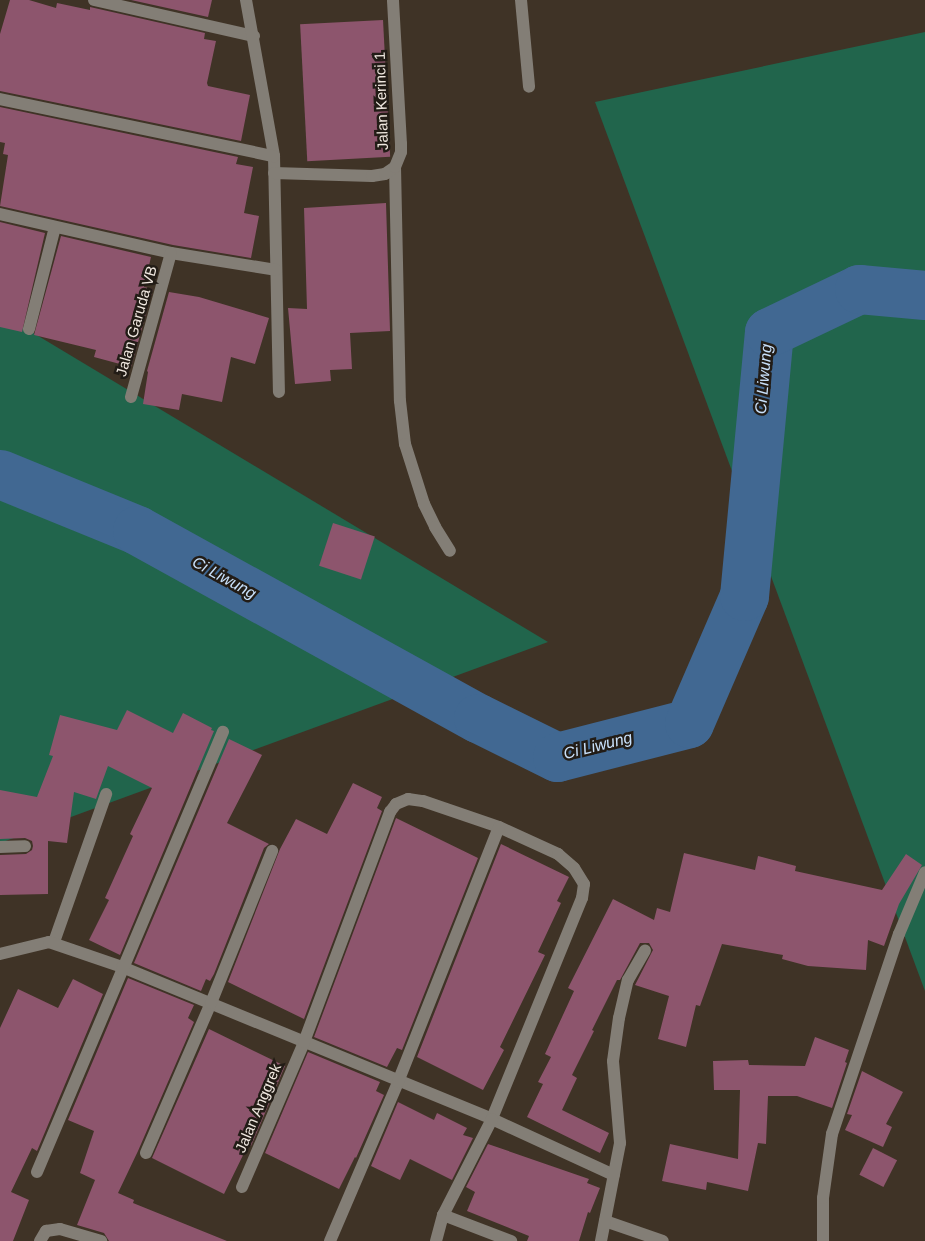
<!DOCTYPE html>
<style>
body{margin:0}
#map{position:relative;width:925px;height:1241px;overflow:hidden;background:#3f3326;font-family:Arial,sans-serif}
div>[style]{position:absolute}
.green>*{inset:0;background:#21654c}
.river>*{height:49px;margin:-24.5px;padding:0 24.5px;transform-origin:24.5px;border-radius:24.5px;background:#416892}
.building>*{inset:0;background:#8d556d;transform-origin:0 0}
.minor>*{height:12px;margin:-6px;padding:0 6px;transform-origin:6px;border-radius:6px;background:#837e76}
span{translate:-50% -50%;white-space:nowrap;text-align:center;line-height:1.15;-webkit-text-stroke:5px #221c16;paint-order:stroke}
.street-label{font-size:15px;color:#f0e8e0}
.water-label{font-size:16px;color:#c9e1fb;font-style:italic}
</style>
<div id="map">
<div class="green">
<i style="clip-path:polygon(925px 32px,925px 991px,595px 102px)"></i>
<i style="clip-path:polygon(0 313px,548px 642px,0 843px)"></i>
</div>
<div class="river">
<i style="left:0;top:474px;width:148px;rotate:22.2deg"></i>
<i style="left:137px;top:530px;width:389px;rotate:28.9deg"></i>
<i style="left:478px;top:718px;width:88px;rotate:26.3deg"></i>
<i style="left:557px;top:757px;width:136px;rotate:-14.4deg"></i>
<i style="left:689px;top:723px;width:138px;rotate:-66.6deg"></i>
<i style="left:744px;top:596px;width:265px;rotate:-84.6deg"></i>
<i style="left:769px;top:332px;width:100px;rotate:-25.5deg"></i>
<i style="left:859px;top:289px;width:66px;rotate:5.2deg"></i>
</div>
<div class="building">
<i style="clip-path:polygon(10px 0,29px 0,56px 8px,57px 3px,90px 10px,90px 7px,205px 33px,204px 39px,216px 41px,207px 83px,208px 86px,250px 95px,241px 141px,0 91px,0 34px)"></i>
<i style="clip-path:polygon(131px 0,212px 0,208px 17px)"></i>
<i style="left:383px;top:20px;width:137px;height:83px;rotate:87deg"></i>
<i style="clip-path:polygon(0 107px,238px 157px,236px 164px,253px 167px,244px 213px,259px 216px,251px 258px,173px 245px,0 206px,8px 155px,3px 154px,5px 143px,0 142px)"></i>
<i style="clip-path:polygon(386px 203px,390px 331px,350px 333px,352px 369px,330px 370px,331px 381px,295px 384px,288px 308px,307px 309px,304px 208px)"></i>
<i style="clip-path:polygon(0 222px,45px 233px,22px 332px,0 327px)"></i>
<i style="clip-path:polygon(61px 236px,151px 257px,144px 287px,153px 289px,131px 367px,94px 357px,96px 350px,34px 335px)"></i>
<i style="clip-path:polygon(169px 292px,199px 297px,269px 318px,255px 364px,231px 357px,222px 402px,182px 394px,179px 410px,143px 404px,148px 372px,147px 371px)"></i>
<i style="left:333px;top:523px;width:44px;height:45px;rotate:18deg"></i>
<i style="clip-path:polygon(127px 710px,173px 733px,183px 713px,212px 728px,211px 730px,214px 731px,120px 955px,89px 940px,109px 900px,105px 898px,133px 836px,130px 834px,152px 788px,108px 766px,96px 799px,74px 792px,67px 843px,48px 841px,48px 894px,0 895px,0 855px,26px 854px,32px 850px,33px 846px,32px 841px,25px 838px,0 839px,0 790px,37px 797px,53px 756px,49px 755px,60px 715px,117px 730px)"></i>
<i style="clip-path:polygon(229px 739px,262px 755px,227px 823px,269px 844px,264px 848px,214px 974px,210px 981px,206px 979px,201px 991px,134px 963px)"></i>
<i style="clip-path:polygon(353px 783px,382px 797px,377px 808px,382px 811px,304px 1019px,228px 982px,280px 849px,296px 819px,327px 834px)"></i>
<i style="clip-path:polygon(396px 818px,478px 858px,402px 1050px,397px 1048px,387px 1067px,314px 1037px)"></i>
<i style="clip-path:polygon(501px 844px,569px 877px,557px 901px,561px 903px,538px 952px,545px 955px,500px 1047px,504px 1050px,483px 1090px,417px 1057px)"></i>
<i style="clip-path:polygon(684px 853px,755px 870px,758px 856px,796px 866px,795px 871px,882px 890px,906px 854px,922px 865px,899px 904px,884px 946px,868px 940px,866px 970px,808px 966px,782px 959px,783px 955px,722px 944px,700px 1006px,696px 1005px,686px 1047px,658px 1039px,669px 996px,635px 985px,653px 950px,649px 943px,640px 943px,620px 980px,617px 980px,592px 1030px,594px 1031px,572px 1075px,577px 1078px,562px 1110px,609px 1133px,600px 1153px,527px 1117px,543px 1084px,538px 1082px,551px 1057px,545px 1054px,574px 991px,568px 988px,613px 899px,654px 920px,657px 908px,670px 912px)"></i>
<i style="clip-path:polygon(128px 978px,194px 1005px,188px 1018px,194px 1022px,138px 1151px,118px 1193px,134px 1200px,133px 1203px,227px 1241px,109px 1241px,104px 1233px,77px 1225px,95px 1180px,80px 1173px,94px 1131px,68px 1120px)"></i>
<i style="clip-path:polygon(73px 979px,103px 994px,37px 1151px,32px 1148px,11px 1192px,29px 1200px,13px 1241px,0 1241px,0 1028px,18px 989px,58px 1008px)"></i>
<i style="clip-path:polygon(209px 1029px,285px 1066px,251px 1146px,248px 1145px,224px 1194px,152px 1158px)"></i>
<i style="clip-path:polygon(815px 1037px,849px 1050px,845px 1062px,847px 1063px,832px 1108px,797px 1096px,768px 1096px,766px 1144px,758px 1143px,748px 1191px,707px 1182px,706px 1190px,662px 1181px,670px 1144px,738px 1159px,740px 1090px,714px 1090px,713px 1061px,748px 1060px,749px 1065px,805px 1066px)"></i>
<i style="clip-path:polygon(308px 1052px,380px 1082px,376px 1091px,384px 1095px,356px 1158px,355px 1157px,339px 1189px,265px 1153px)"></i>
<i style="clip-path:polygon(862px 1071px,903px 1092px,886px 1124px,892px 1127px,883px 1147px,845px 1130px,852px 1115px,847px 1114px)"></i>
<i style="clip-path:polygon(398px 1102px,434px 1120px,437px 1113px,467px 1128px,463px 1135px,473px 1138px,452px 1180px,410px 1159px,400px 1180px,371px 1166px)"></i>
<i style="clip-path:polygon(488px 1144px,589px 1179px,587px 1183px,600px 1188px,590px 1213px,588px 1212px,579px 1241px,527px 1241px,529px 1236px,467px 1211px,475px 1192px,466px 1187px)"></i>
<i style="left:873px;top:1148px;width:27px;height:30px;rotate:27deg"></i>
</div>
<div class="minor">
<i style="left:94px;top:0;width:164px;rotate:12.7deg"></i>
<i style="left:246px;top:0;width:158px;rotate:79.8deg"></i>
<i style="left:274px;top:156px;width:236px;rotate:88.8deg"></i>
<i style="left:521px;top:0;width:87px;rotate:84.7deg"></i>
<i style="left:0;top:99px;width:280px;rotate:11.8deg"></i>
<i style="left:395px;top:167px;width:234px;rotate:88.8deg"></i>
<i style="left:400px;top:401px;width:43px;rotate:83.4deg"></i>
<i style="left:405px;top:444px;width:63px;rotate:72.4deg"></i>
<i style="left:424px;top:504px;width:25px;rotate:64deg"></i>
<i style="left:435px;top:527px;width:28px;rotate:58deg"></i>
<i style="left:274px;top:173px;width:98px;rotate:1.8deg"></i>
<i style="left:372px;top:176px;width:13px;rotate:-9deg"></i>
<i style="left:385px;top:174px;width:12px;rotate:-35deg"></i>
<i style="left:395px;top:167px;width:16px;rotate:-68deg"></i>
<i style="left:401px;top:152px;width:8px;rotate:-90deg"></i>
<i style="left:401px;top:144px;width:144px;rotate:-93.2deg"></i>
<i style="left:0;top:214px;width:175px;rotate:12.8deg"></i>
<i style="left:171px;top:253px;width:106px;rotate:9.2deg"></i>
<i style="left:29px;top:329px;width:105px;rotate:-75.7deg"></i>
<i style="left:131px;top:397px;width:149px;rotate:-74.5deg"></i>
<i style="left:0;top:847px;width:25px;rotate:-2deg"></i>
<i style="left:54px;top:942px;width:157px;rotate:-70.6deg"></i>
<i style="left:0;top:954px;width:50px;rotate:-13.8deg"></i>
<i style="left:49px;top:942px;width:77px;rotate:18.9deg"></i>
<i style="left:122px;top:967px;width:400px;rotate:22.3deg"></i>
<i style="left:492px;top:1119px;width:134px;rotate:24.7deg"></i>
<i style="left:146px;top:1153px;width:163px;rotate:-66.6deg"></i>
<i style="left:211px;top:1003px;width:164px;rotate:-68.1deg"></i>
<i style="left:37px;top:1172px;width:478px;rotate:-67.1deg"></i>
<i style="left:242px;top:1187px;width:158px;rotate:-66.8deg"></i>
<i style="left:304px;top:1042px;width:246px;rotate:-69.5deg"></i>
<i style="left:390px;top:812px;width:10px;rotate:-53deg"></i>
<i style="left:396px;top:804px;width:13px;rotate:-23deg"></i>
<i style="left:408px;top:799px;width:15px;rotate:8deg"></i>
<i style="left:423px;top:801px;width:80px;rotate:18.9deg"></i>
<i style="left:499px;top:827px;width:65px;rotate:24.6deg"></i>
<i style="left:558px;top:854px;width:21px;rotate:41deg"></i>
<i style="left:574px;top:868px;width:19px;rotate:58deg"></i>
<i style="left:584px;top:884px;width:14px;rotate:98deg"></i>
<i style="left:582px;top:898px;width:239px;rotate:112.2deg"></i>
<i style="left:492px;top:1119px;width:108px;rotate:117deg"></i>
<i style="left:443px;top:1215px;width:27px;rotate:105deg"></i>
<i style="left:443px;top:1215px;width:73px;rotate:20.9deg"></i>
<i style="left:605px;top:1221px;width:61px;rotate:19deg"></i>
<i style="left:40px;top:1241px;width:12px;rotate:-59deg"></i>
<i style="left:46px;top:1231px;width:14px;rotate:-8deg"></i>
<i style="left:60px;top:1229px;width:43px;rotate:16.3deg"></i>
<i style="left:330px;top:1241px;width:173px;rotate:-66.8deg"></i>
<i style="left:398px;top:1082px;width:274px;rotate:-68.4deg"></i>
<i style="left:601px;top:1241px;width:100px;rotate:-79deg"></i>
<i style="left:620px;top:1143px;width:82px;rotate:-94.9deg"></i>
<i style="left:613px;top:1061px;width:43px;rotate:-82.1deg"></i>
<i style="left:619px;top:1018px;width:39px;rotate:-77deg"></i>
<i style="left:628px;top:980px;width:34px;rotate:-60deg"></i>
<i style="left:823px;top:1241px;width:43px;rotate:-90deg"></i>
<i style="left:823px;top:1198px;width:65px;rotate:-82deg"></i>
<i style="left:832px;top:1134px;width:211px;rotate:-71.5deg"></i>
<i style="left:899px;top:934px;width:67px;rotate:-67.2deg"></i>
</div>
<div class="street-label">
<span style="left:381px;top:101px;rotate:-92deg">Jalan Kerinci 1</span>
<span style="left:136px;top:321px;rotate:-74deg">Jalan Garuda VB</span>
<span style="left:258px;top:1108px;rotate:-67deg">Jalan Anggrek</span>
</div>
<div class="water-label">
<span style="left:764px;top:379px;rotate:-85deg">Ci Liwung</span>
<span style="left:224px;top:578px;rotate:29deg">Ci Liwung</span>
<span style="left:598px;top:746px;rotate:-14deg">Ci Liwung</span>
</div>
</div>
